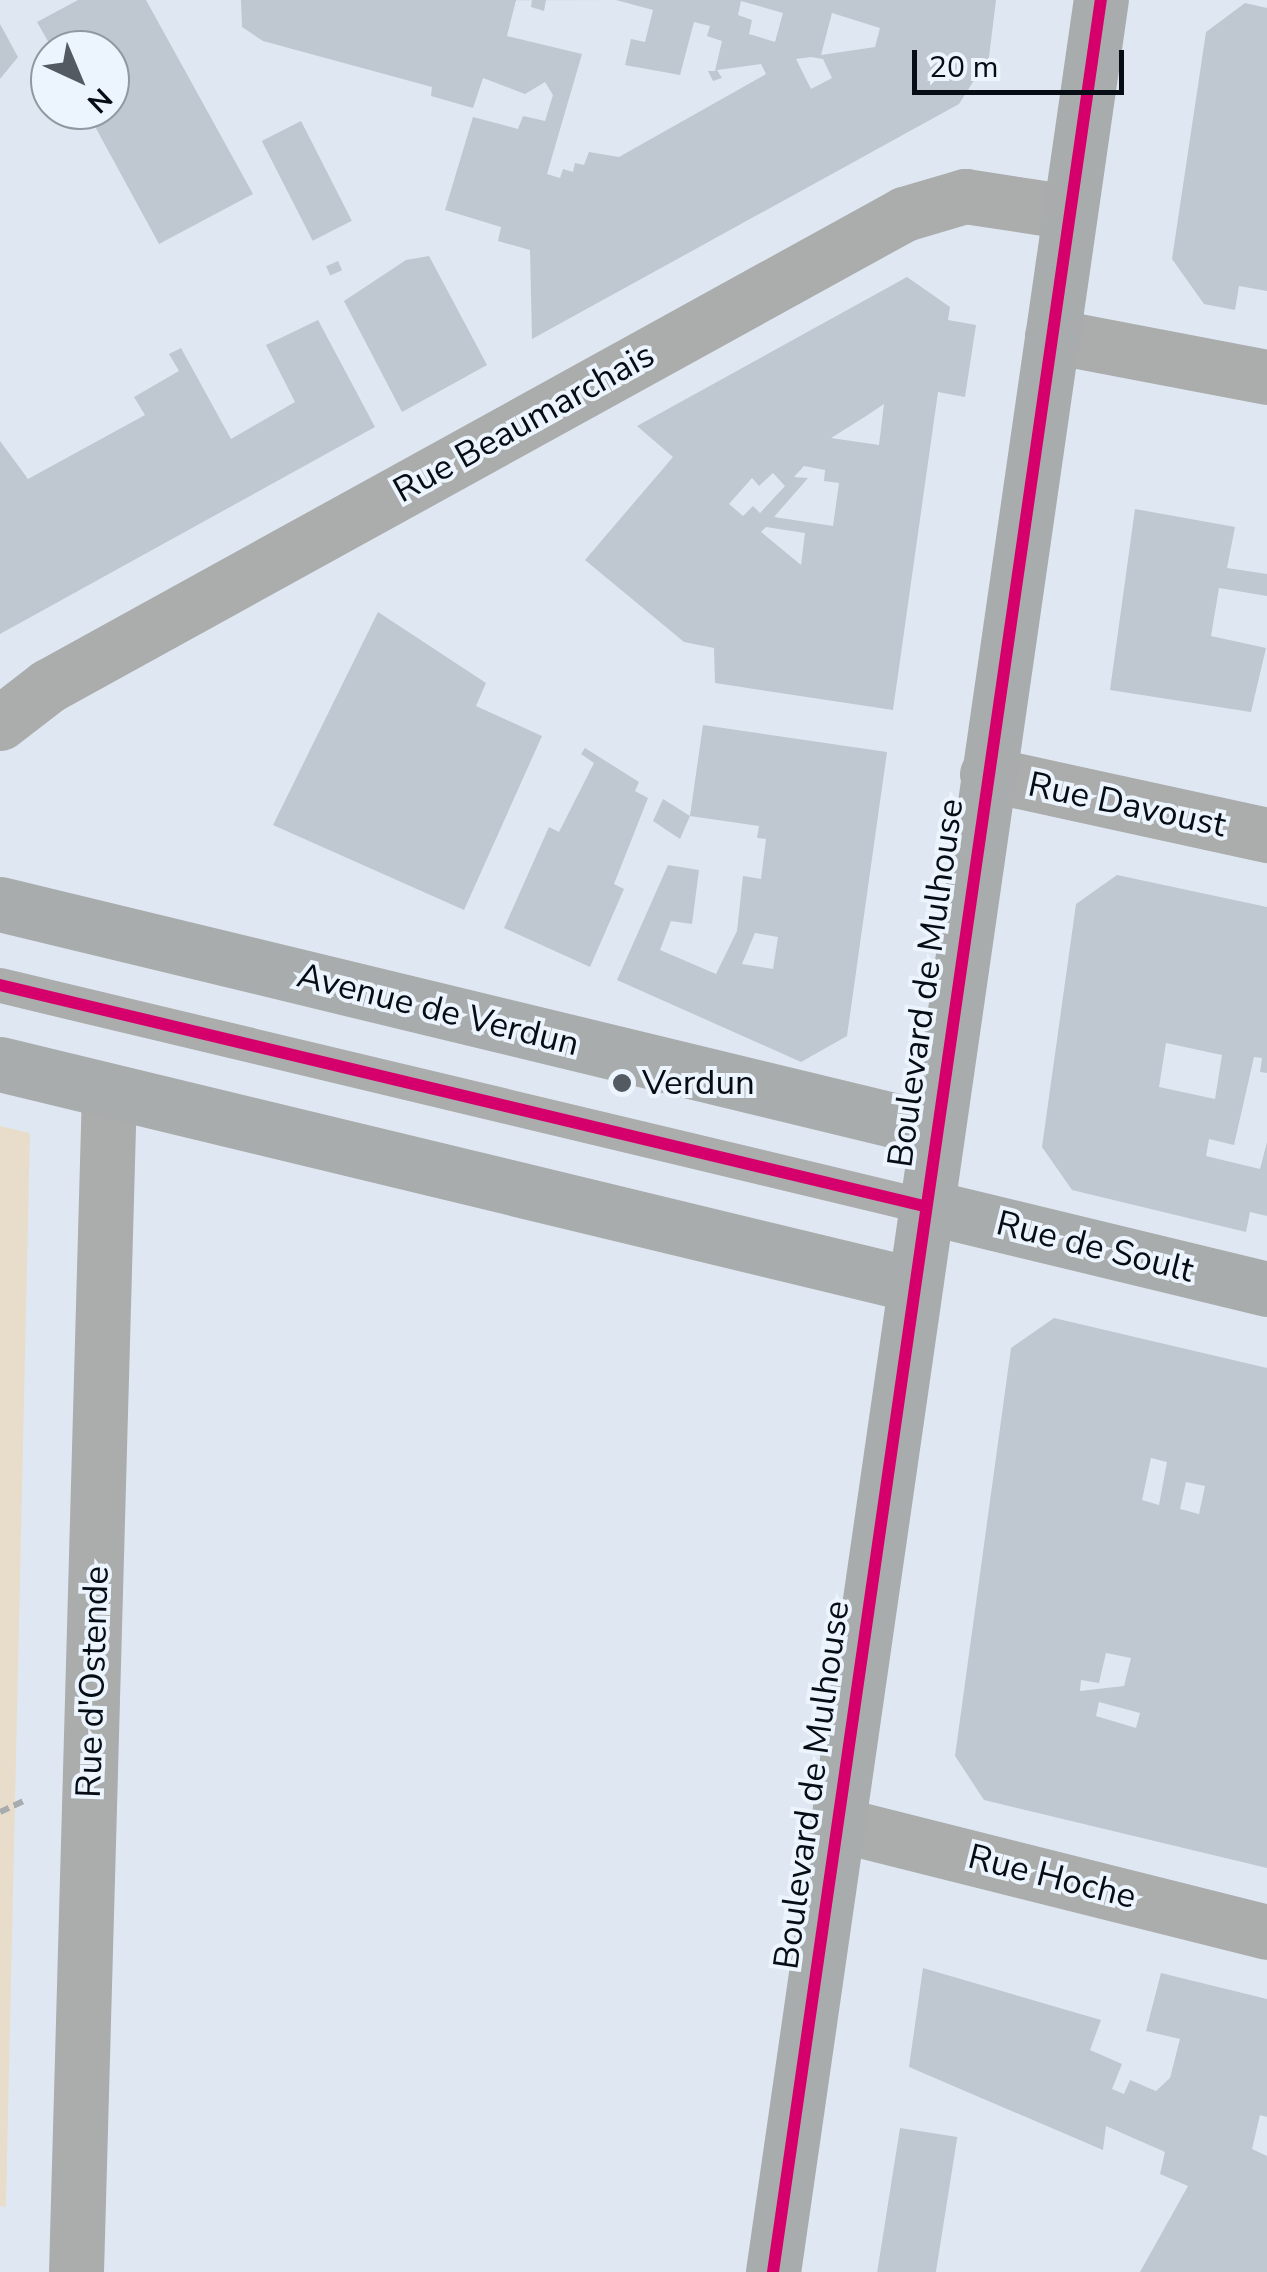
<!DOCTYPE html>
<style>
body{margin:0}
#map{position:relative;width:1267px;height:2272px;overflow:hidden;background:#dfe8f2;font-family:"Nunito Sans",sans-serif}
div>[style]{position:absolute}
.green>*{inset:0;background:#e8ddca}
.building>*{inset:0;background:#bfc7d0;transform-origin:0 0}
.path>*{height:6px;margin-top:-3px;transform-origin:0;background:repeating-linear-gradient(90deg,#a9acae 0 10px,transparent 0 15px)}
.lane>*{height:35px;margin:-17.5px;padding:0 17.5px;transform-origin:17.5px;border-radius:17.5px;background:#abacac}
.street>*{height:55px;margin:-27.5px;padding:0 27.5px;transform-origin:27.5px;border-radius:27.5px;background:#abacac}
.secondary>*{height:55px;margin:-27.5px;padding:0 27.5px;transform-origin:27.5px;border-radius:27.5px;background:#a9acac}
.cycleway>*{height:12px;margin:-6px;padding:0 6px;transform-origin:6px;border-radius:6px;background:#d6006c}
.dots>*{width:28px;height:28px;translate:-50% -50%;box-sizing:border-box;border:5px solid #ecf4fd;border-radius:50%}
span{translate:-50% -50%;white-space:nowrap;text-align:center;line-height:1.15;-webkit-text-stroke:8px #ecf4fd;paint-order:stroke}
.street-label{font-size:35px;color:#070d15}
.poi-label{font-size:35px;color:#070d15}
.left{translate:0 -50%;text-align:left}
.north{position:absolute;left:30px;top:30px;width:100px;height:100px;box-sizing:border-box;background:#ecf4fd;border:2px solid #9098a0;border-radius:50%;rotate:136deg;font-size:28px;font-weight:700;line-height:40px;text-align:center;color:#070d15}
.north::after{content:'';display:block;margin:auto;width:35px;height:45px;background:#535a62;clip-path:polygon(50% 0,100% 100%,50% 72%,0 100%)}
.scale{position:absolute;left:912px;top:50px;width:212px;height:45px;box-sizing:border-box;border:5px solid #070d15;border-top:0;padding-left:12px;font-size:30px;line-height:35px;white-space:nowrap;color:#070d15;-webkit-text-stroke:8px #ecf4fd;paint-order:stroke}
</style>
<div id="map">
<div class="green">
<i style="clip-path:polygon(0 1126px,30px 1133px,6px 2207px,0 2206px)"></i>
</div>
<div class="building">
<i style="clip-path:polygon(78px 0,146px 0,253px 194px,159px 244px,86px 110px,110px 110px,110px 50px,53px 50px,37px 22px)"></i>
<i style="clip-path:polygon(evenodd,241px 0,516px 0,507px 36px,582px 54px,547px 174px,560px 178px,563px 169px,573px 172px,575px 163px,584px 165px,589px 152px,619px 157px,766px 74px,761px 64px,717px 70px,722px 78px,713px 81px,708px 71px,715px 71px,722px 41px,707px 36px,710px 26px,694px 22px,680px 75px,625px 65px,631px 39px,645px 42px,653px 10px,616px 0,996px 0,989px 57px,959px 104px,532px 339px,530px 250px,498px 241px,501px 227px,445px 210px,473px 117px,518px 129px,523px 116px,545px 121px,553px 95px,545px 82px,525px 94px,483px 78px,473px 108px,431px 96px,432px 87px,263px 41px,242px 27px,241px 0,741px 1px,783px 13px,775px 42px,749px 34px,752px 20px,738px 15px,741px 1px,241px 0,832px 13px,880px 28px,875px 47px,821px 55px,832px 13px,241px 0,811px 57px,823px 59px,832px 78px,811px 89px,796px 59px,811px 57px)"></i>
<i style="clip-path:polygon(532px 0,546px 0,544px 11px,531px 7px)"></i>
<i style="clip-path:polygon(1245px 3px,1267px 8px,1267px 291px,1239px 286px,1235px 310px,1204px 304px,1172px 259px,1206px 32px)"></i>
<i style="clip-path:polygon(0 24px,18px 57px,0 79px)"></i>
<i style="left:301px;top:121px;width:112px;height:44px;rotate:63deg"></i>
<i style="clip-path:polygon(429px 256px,487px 365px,402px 412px,344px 301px,406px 260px)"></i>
<i style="left:338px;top:261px;width:10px;height:13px;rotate:66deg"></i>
<i style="clip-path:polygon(evenodd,907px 277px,950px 307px,948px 320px,976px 325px,965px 397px,938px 392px,893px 710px,715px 683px,714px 648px,684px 642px,585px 560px,673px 457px,637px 426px,907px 277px,884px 404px,879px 445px,831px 438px,863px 418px,884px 404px,907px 277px,804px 466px,825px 470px,824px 481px,839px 483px,833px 526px,774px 517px,808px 478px,794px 477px,804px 466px,907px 277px,773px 473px,785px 486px,760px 513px,753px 506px,743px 516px,729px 504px,752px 478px,759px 486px,773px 473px,907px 277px,766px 527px,805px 533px,801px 565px,761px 532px,766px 527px)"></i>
<i style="clip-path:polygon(318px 320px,375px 427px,0 634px,0 441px,28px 479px,145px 415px,134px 397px,179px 371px,169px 354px,181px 348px,231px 439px,295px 402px,266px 345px)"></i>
<i style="clip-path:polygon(1135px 509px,1235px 527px,1227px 568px,1267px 574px,1267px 596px,1219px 588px,1211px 636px,1266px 648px,1251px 712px,1110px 690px)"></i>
<i style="clip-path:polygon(378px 612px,486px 683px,476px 706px,542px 736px,464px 910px,273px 825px)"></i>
<i style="clip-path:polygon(evenodd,703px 725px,887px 752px,847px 1036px,801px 1062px,617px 980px,668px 865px,699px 870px,692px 924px,671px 921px,660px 950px,716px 974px,737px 931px,743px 876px,761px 879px,766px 839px,757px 838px,759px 826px,690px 816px,680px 839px,653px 821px,663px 799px,690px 816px,703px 725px,755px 933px,778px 937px,773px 969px,742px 964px,755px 933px)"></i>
<i style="clip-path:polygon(585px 748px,639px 782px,635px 791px,648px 798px,614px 884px,624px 889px,590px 967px,504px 928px,549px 827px,559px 832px,594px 763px,581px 754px)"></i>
<i style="clip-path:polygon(evenodd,1117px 875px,1267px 907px,1267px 1073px,1260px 1072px,1262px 1058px,1254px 1057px,1234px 1145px,1209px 1139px,1206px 1156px,1260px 1169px,1267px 1142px,1267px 1216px,1250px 1212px,1246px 1232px,1072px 1190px,1042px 1147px,1076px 904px,1117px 875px,1166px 1043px,1222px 1055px,1215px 1099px,1159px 1087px,1166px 1043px)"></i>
<i style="clip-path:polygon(evenodd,1054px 1318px,1267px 1368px,1267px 1868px,984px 1800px,955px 1756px,1011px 1348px,1054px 1318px,1151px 1458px,1167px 1462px,1159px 1505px,1142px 1500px,1151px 1458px,1054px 1318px,1186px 1482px,1205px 1486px,1199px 1514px,1180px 1509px,1186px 1482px,1054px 1318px,1106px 1653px,1131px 1658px,1124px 1686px,1080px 1691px,1081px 1680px,1099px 1683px,1106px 1653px,1054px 1318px,1099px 1702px,1140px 1713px,1136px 1728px,1096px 1716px,1099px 1702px)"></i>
<i style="clip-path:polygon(923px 1968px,1101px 2020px,1090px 2050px,1122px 2064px,1112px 2089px,1124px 2094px,1130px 2080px,1156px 2091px,1170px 2078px,1180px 2039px,1146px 2031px,1161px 1973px,1267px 1999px,1267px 2117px,1260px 2115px,1252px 2149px,1267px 2156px,1267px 2272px,1140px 2272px,1188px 2186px,1160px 2174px,1165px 2152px,1106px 2126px,1103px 2150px,909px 2067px)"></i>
<i style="left:900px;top:2128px;width:58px;height:146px;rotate:9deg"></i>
</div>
<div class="path">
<i style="left:0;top:1812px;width:29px;rotate:-25deg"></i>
</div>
<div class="lane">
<i style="left:0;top:985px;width:950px;rotate:13.45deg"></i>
</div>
<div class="street">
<i style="left:1052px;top:336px;width:219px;rotate:10.8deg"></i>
<i style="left:0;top:723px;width:61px;rotate:-37.6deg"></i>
<i style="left:48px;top:686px;width:978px;rotate:-28.87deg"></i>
<i style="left:904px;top:214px;width:64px;rotate:-16.4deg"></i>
<i style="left:965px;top:196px;width:106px;rotate:8.7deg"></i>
<i style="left:987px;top:774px;width:287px;rotate:12.3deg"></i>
<i style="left:837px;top:1824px;width:443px;rotate:14.1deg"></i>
<i style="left:76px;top:2272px;width:1181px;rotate:-88.4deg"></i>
</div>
<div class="secondary">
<i style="left:0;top:904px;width:961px;rotate:13.6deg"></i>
<i style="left:0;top:1064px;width:937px;rotate:13.58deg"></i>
<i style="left:924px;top:1206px;width:353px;rotate:13.6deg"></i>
<i style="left:773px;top:2272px;width:2296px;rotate:-81.79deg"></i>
</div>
<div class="cycleway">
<i style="left:0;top:985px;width:950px;rotate:13.45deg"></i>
<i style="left:773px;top:2272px;width:2296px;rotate:-81.79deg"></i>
</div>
<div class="dots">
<i style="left:622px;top:1083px;background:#535a62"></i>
</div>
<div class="street-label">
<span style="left:524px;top:423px;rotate:-29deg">Rue Beaumarchais</span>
<span style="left:1127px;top:805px;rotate:12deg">Rue Davoust</span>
<span style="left:926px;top:983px;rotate:-82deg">Boulevard de Mulhouse</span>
<span style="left:438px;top:1010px;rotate:14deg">Avenue de Verdun</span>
<span style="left:1095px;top:1247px;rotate:14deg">Rue de Soult</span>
<span style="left:93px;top:1682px;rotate:-88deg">Rue d'Ostende</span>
<span style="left:812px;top:1785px;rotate:-82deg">Boulevard de Mulhouse</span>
<span style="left:1052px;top:1877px;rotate:14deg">Rue Hoche</span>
</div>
<div class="poi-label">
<span class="left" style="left:642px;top:1083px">Verdun</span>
</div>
<div class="north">N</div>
<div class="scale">20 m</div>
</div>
